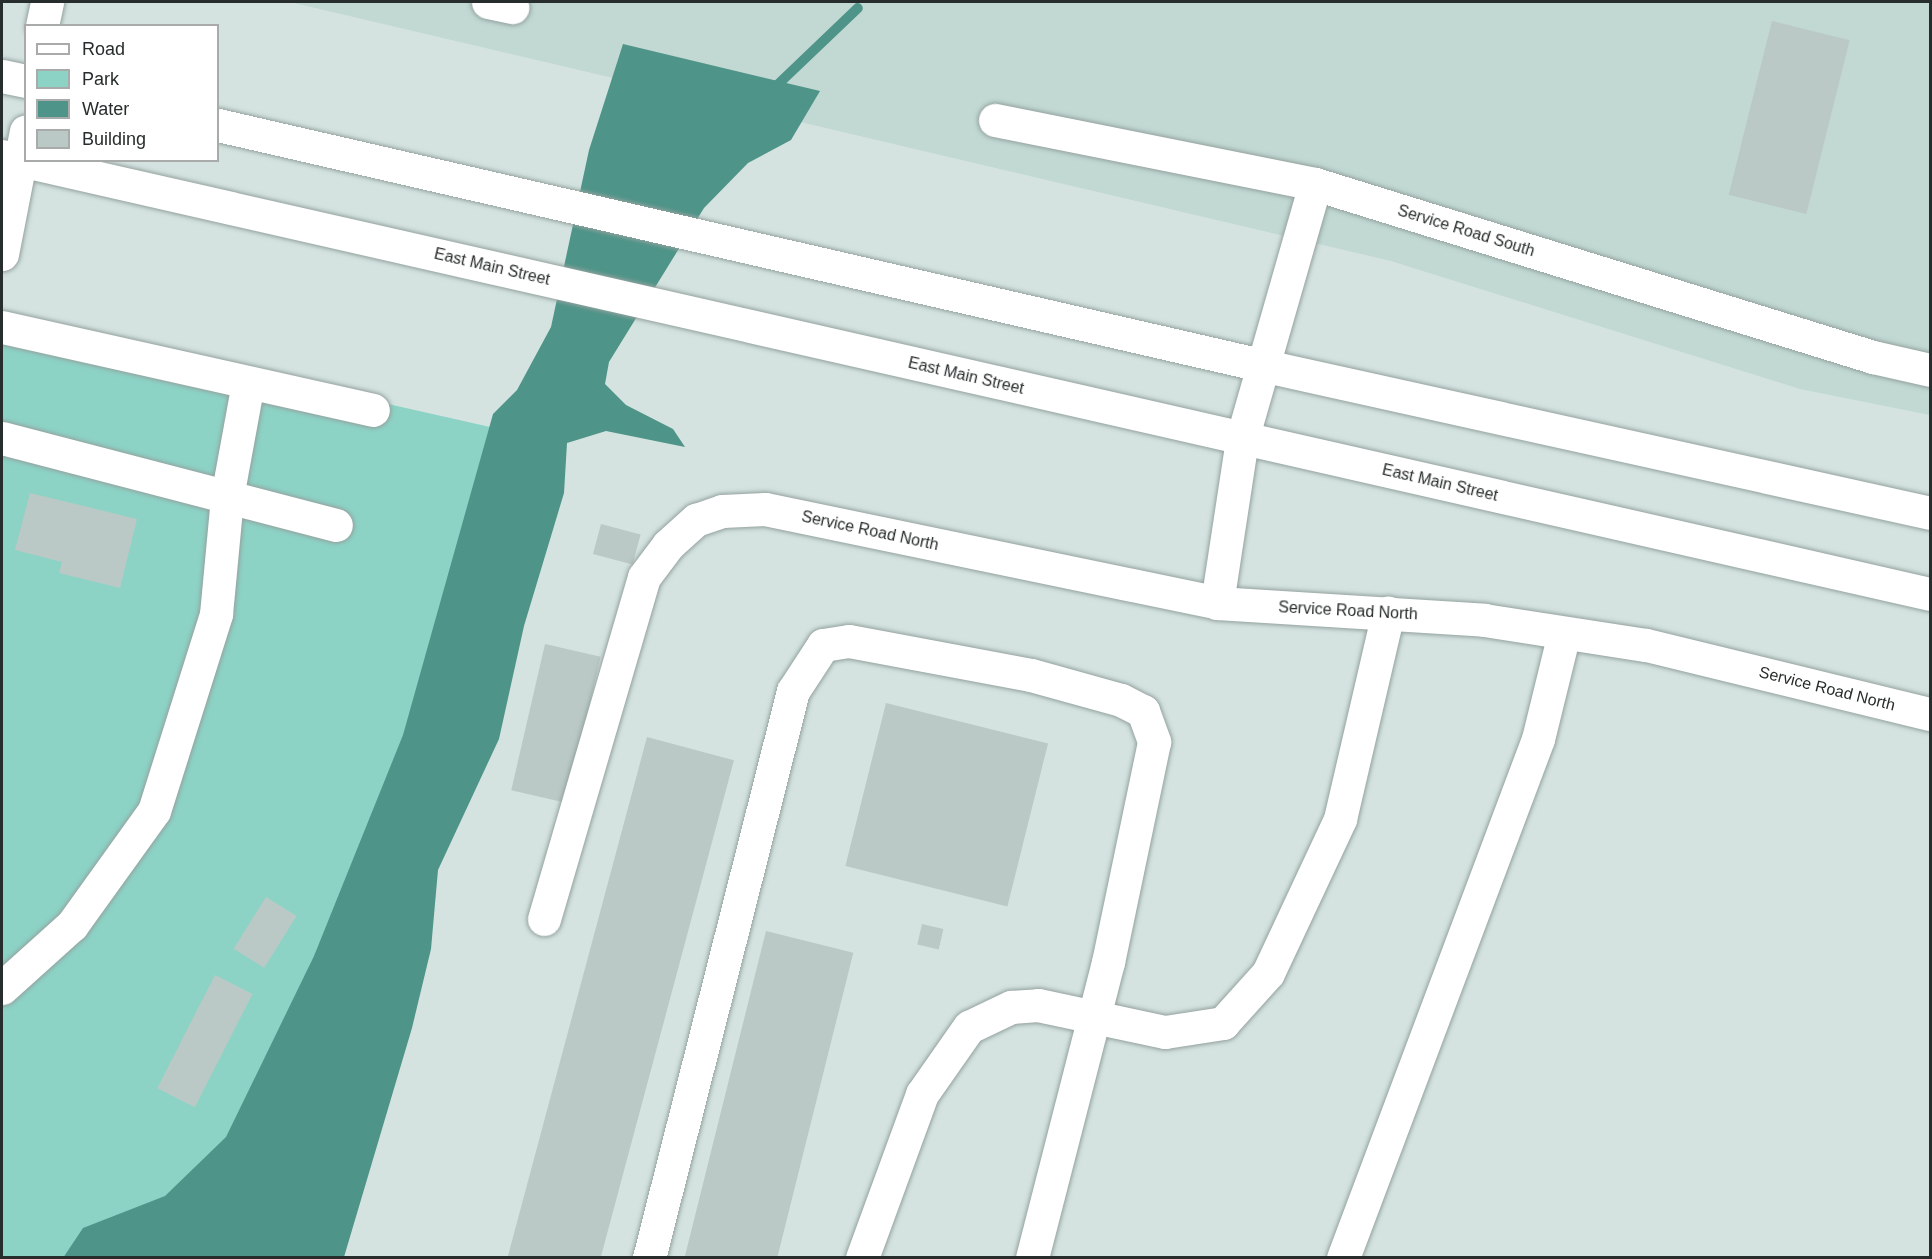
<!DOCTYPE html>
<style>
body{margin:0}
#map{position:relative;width:1932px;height:1259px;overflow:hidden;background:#d4e3e0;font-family:Helvetica,sans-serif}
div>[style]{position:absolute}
.built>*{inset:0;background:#c1d8d3}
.green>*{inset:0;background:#8cd3c6}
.water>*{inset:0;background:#4e9488}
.stream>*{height:10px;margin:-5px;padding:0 5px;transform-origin:5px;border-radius:5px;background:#4e9488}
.building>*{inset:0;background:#bac9c6;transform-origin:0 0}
.roads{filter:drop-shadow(0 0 2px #94a29f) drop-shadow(0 0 2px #94a29f)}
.minor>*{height:33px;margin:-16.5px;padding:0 16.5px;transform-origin:16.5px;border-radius:16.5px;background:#fff}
.major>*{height:33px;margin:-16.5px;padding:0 16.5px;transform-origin:16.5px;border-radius:16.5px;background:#fff}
span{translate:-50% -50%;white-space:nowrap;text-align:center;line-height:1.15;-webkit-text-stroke:6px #fff;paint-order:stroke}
.street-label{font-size:16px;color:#272d2c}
.frame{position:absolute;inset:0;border:3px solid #272d2c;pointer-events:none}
.legend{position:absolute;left:24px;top:24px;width:195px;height:138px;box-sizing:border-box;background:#fff;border:2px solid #a9abab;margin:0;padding:8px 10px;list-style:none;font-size:18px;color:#272d2c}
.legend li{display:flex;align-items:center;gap:12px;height:30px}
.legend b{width:30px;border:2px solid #a9abab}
</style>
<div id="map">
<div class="built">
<i style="clip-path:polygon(290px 2px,1930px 2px,1930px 415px,1800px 389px,1391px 261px)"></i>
</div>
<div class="green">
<i style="clip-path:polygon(2px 317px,539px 438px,329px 1257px,2px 1258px)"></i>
</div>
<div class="water">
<i style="clip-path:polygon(623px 44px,820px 91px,791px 140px,748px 163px,704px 208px,609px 362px,605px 384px,626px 405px,673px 429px,685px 447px,606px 431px,567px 443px,564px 493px,524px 626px,499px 739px,438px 870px,431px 949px,412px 1028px,344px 1257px,63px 1258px,83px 1228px,165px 1196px,226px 1137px,314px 956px,403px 735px,493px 414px,517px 390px,551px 327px,589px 150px)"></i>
</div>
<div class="stream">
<i style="left:771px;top:91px;width:120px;rotate:-43.7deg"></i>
</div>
<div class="building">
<i style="left:1772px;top:21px;width:80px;height:179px;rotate:14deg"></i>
<i style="clip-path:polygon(30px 493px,137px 519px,120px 588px,59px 573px,62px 562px,15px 550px)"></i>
<i style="left:601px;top:524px;width:41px;height:31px;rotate:15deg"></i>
<i style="left:545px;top:644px;width:57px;height:150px;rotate:13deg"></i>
<i style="left:886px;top:703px;width:167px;height:168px;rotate:14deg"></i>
<i style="left:647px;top:737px;width:90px;height:537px;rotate:15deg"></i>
<i style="left:266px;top:897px;width:36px;height:61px;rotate:32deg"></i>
<i style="left:922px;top:924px;width:22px;height:21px;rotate:13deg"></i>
<i style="left:766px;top:931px;width:90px;height:337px;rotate:14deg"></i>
<i style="left:215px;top:975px;width:42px;height:127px;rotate:27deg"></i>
</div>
<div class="roads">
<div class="minor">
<i style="left:488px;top:2px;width:25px;rotate:12deg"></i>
<i style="left:42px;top:26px;width:25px;rotate:-78deg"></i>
<i style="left:995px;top:120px;width:326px;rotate:11.3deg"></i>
<i style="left:1315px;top:184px;width:584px;rotate:17.23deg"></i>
<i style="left:1873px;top:357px;width:58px;rotate:12.8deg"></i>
<i style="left:2px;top:254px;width:125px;rotate:-79deg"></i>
<i style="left:2px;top:327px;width:380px;rotate:12.6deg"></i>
<i style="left:2px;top:438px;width:345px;rotate:14.6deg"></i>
<i style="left:1217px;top:603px;width:166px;rotate:-81.3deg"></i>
<i style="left:1242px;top:439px;width:265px;rotate:-74deg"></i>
<i style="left:544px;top:919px;width:356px;rotate:-73.7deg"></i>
<i style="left:644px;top:577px;width:40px;rotate:-53deg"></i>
<i style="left:668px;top:545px;width:38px;rotate:-42deg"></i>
<i style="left:696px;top:520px;width:28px;rotate:-19deg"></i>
<i style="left:722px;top:511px;width:43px;rotate:-2.7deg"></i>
<i style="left:765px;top:509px;width:462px;rotate:11.7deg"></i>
<i style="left:1217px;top:603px;width:268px;rotate:3.6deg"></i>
<i style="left:1484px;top:620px;width:164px;rotate:8.8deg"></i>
<i style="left:1646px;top:645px;width:292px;rotate:13.7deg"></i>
<i style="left:2px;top:988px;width:94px;rotate:-42deg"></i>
<i style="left:72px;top:925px;width:140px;rotate:-54.3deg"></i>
<i style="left:154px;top:811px;width:207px;rotate:-72.5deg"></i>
<i style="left:216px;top:614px;width:118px;rotate:-84.6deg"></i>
<i style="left:227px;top:497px;width:116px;rotate:-79.6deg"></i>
<i style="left:649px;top:1258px;width:585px;rotate:-75.75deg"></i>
<i style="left:793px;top:691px;width:55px;rotate:-56.9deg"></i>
<i style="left:823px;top:645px;width:26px;rotate:-9deg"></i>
<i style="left:849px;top:641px;width:185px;rotate:10.6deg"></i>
<i style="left:1031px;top:675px;width:93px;rotate:15.5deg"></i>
<i style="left:1121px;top:700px;width:25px;rotate:27deg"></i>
<i style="left:1143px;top:711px;width:33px;rotate:70deg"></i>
<i style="left:1154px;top:742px;width:225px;rotate:101.8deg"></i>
<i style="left:1108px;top:962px;width:306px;rotate:104.4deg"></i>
<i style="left:862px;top:1258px;width:175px;rotate:-69.9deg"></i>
<i style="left:922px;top:1094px;width:82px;rotate:-55deg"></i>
<i style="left:969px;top:1027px;width:47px;rotate:-25.5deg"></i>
<i style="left:1011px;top:1007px;width:27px;rotate:-4deg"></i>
<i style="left:1038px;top:1005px;width:130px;rotate:12deg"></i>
<i style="left:1165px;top:1032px;width:59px;rotate:-8.8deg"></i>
<i style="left:1223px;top:1023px;width:67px;rotate:-48deg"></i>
<i style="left:1268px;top:973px;width:170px;rotate:-64.9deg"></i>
<i style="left:1340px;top:819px;width:212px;rotate:-76.9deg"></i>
<i style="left:1343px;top:1258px;width:554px;rotate:-69.41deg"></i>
<i style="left:1538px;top:739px;width:109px;rotate:-76.2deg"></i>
</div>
<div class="major">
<i style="left:2px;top:76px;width:25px;rotate:12deg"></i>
<i style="left:218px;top:125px;width:1070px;rotate:12.96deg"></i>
<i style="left:1261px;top:365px;width:685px;rotate:12.47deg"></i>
<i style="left:2px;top:156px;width:1977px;rotate:12.8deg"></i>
</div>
</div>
<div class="street-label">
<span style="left:1466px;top:231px;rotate:17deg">Service Road South</span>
<span style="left:492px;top:267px;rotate:13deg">East Main Street</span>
<span style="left:966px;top:376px;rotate:13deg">East Main Street</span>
<span style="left:1440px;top:483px;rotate:13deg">East Main Street</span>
<span style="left:870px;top:531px;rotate:12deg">Service Road North</span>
<span style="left:1348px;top:611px;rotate:3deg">Service Road North</span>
<span style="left:1827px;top:689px;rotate:14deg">Service Road North</span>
</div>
<div class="frame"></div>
<ul class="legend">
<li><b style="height:8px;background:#fff"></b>Road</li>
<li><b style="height:16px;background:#8cd3c6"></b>Park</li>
<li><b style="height:16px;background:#4e9488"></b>Water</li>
<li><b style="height:16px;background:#bac9c6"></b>Building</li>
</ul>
</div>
